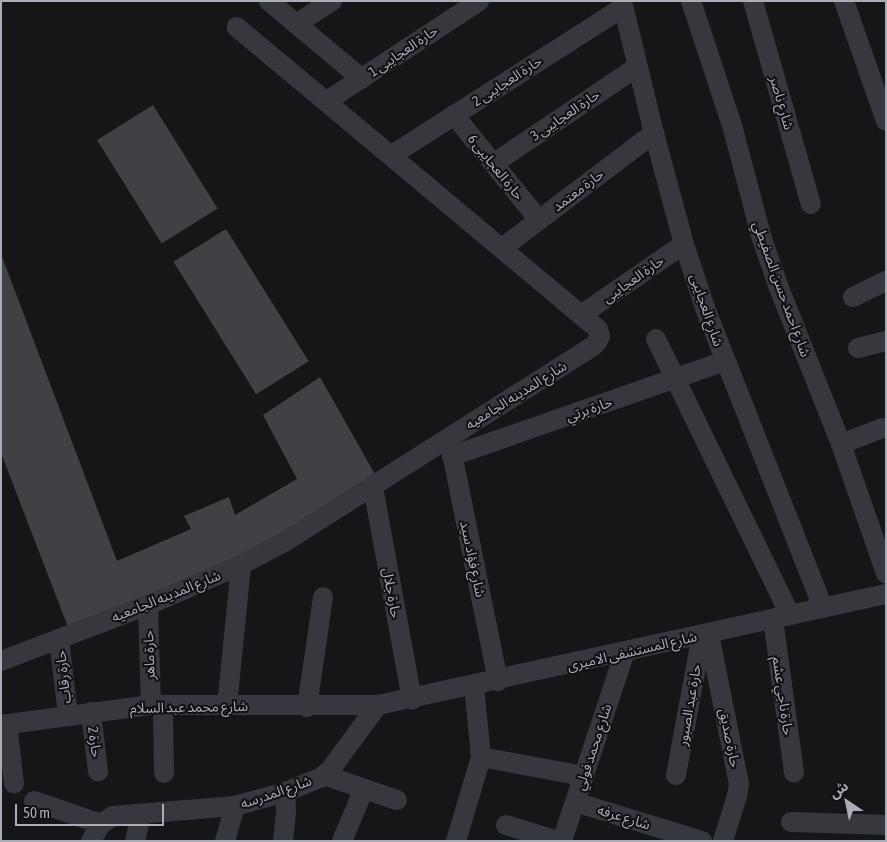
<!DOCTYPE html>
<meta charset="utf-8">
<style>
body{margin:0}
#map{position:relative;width:887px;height:842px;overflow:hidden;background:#161618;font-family:"Asap Condensed","Noto Sans Arabic",sans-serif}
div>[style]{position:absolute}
.building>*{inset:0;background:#404145;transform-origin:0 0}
.minor>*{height:20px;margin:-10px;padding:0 10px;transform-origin:10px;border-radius:10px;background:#37383d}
span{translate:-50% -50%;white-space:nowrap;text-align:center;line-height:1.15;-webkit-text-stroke:4px #111113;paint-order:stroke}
.street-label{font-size:14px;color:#a8adb8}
.frame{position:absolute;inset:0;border:2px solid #a8adb8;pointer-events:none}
.north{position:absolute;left:822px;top:777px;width:50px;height:50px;-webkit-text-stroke:4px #111113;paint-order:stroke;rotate:326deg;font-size:14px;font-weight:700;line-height:20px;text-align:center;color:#a8adb8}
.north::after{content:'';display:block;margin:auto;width:18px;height:22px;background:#a8adb8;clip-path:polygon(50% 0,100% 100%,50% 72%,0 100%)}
.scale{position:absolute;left:15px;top:804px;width:149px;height:22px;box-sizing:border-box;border:2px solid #a8adb8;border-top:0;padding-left:6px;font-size:15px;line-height:18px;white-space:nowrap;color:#a8adb8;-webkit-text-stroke:4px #111113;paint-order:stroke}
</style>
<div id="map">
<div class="building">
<i style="left:153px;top:105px;width:122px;height:66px;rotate:58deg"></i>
<i style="left:226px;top:229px;width:156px;height:62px;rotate:58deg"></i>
<i style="clip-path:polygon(1px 254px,117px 561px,191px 529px,184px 516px,229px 497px,235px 515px,297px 479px,263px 415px,320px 377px,377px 478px,268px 547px,68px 627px,1px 453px)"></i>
</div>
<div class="minor">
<i style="left:269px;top:1px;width:121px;rotate:40deg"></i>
<i style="left:622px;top:1px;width:136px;rotate:76.4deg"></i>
<i style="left:654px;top:133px;width:115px;rotate:74.9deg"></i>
<i style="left:684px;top:244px;width:67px;rotate:71.8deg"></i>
<i style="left:705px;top:308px;width:322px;rotate:68.5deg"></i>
<i style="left:691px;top:1px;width:135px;rotate:71.8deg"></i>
<i style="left:733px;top:129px;width:114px;rotate:75.2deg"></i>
<i style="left:762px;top:239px;width:52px;rotate:70.9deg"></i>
<i style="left:779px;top:288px;width:168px;rotate:68.3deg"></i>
<i style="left:841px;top:444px;width:137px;rotate:70.8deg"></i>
<i style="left:753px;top:1px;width:211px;rotate:74.1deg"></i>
<i style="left:844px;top:1px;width:127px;rotate:70.7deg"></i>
<i style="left:296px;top:24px;width:43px;rotate:-32.6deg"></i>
<i style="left:327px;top:101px;width:182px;rotate:-33.3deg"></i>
<i style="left:454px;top:115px;width:135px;rotate:51deg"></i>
<i style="left:392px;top:155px;width:274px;rotate:-32.6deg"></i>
<i style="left:493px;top:164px;width:174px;rotate:-34deg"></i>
<i style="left:502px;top:248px;width:191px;rotate:-37.1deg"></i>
<i style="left:853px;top:297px;width:37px;rotate:-26deg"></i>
<i style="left:581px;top:315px;width:125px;rotate:-34.6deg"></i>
<i style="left:656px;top:339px;width:307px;rotate:64.1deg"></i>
<i style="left:858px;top:348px;width:29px;rotate:-14deg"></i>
<i style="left:450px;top:443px;width:243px;rotate:78.6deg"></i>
<i style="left:841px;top:444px;width:45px;rotate:-20.9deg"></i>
<i style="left:452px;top:456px;width:289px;rotate:-19.2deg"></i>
<i style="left:373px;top:487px;width:216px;rotate:79.6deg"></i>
<i style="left:148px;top:605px;width:100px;rotate:88.3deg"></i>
<i style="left:773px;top:619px;width:155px;rotate:82.2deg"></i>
<i style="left:709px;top:634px;width:153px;rotate:78.7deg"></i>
<i style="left:739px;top:784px;width:12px;rotate:99deg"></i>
<i style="left:737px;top:796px;width:47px;rotate:107.3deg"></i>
<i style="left:59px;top:639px;width:78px;rotate:83.3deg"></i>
<i style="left:1px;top:661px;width:157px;rotate:-20.9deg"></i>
<i style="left:148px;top:605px;width:101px;rotate:-23.3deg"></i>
<i style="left:241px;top:565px;width:51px;rotate:-28.1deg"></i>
<i style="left:286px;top:541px;width:362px;rotate:-32.4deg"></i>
<i style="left:592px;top:347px;width:7px;rotate:-45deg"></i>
<i style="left:597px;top:342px;width:7px;rotate:-63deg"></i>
<i style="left:600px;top:336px;width:7px;rotate:-106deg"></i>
<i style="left:598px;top:329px;width:22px;rotate:-141deg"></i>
<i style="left:581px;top:315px;width:449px;rotate:-140.1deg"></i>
<i style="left:163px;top:705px;width:68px;rotate:89.2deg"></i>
<i style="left:227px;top:706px;width:142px;rotate:-84.3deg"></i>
<i style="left:307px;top:707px;width:111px;rotate:-81.7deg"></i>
<i style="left:91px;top:712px;width:60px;rotate:83.3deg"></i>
<i style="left:7px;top:724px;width:60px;rotate:83.3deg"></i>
<i style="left:1px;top:725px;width:151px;rotate:-7.6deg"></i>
<i style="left:151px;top:705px;width:227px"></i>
<i style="left:378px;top:705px;width:520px;rotate:-12.33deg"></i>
<i style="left:481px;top:757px;width:105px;rotate:10.5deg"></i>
<i style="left:324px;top:775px;width:77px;rotate:18.9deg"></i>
<i style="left:676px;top:775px;width:142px;rotate:-79.5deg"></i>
<i style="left:34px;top:801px;width:71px;rotate:18.9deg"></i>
<i style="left:575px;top:802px;width:133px;rotate:17.1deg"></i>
<i style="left:791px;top:822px;width:95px;rotate:1.8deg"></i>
<i style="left:506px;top:825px;width:53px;rotate:17.4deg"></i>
<i style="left:91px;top:841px;width:20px;rotate:-60deg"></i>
<i style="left:101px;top:824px;width:14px;rotate:-34deg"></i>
<i style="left:113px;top:816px;width:122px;rotate:-4.7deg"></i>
<i style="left:235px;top:806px;width:52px;rotate:-15.6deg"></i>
<i style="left:285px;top:792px;width:40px;rotate:-22deg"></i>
<i style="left:322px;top:777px;width:11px;rotate:-41deg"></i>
<i style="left:330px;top:770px;width:81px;rotate:-53.6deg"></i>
<i style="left:135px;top:841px;width:28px;rotate:-77deg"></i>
<i style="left:225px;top:841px;width:36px;rotate:-74deg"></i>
<i style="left:283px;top:841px;width:31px;rotate:-84deg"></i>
<i style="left:286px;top:810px;width:18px;rotate:-93deg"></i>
<i style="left:342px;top:841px;width:56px;rotate:-67.1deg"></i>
<i style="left:456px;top:841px;width:88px;rotate:-73.4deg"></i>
<i style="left:481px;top:757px;width:71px;rotate:-95.6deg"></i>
<i style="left:562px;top:841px;width:199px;rotate:-71.6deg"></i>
</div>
<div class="street-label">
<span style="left:403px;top:51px;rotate:-34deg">حارة العجايبى 1</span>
<span style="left:507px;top:81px;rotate:-33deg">حارة العجايبى 2</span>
<span style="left:782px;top:103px;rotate:74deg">شارع ناصر</span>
<span style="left:565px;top:115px;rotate:-34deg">حارة العجايبى 3</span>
<span style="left:496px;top:167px;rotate:51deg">حارة العجايبى 6</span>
<span style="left:578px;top:190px;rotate:-37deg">حارة معتمد</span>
<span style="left:633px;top:279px;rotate:-35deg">حارة العجايبى</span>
<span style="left:782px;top:289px;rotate:70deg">شارع احمد حسن الصفيطي</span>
<span style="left:707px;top:310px;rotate:71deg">شارع العجايبى</span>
<span style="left:516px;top:395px;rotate:-32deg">شارع المدينه الجامعيه</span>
<span style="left:589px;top:409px;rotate:-19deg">حارة برتي</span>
<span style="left:473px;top:559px;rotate:78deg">شارع فؤاد سيد</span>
<span style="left:392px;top:593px;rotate:80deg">حارة جلال</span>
<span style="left:166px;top:596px;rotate:-22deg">شارع المدينه الجامعيه</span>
<span style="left:632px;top:651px;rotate:-13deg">شارع المستشفى الاميرى</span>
<span style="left:149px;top:655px;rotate:-92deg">حارة ماهر</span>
<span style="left:63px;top:677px;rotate:-96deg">حارة رقاب</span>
<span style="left:783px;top:696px;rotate:82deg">حارة ناجي عشم</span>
<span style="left:689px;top:705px;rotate:-80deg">حارة عبد الصبور</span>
<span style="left:189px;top:707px;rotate:-1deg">شارع محمد عبد السلام</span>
<span style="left:730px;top:738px;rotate:79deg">حارة صديق</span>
<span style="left:95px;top:742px;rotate:82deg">حارة 2</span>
<span style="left:593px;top:747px;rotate:-72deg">شارع محمد فولي</span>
<span style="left:276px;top:792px;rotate:-19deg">شارع المدرسه</span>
<span style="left:624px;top:817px;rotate:17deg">شارع عرفه</span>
</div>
<div class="frame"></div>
<div class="north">ش</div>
<div class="scale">50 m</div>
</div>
